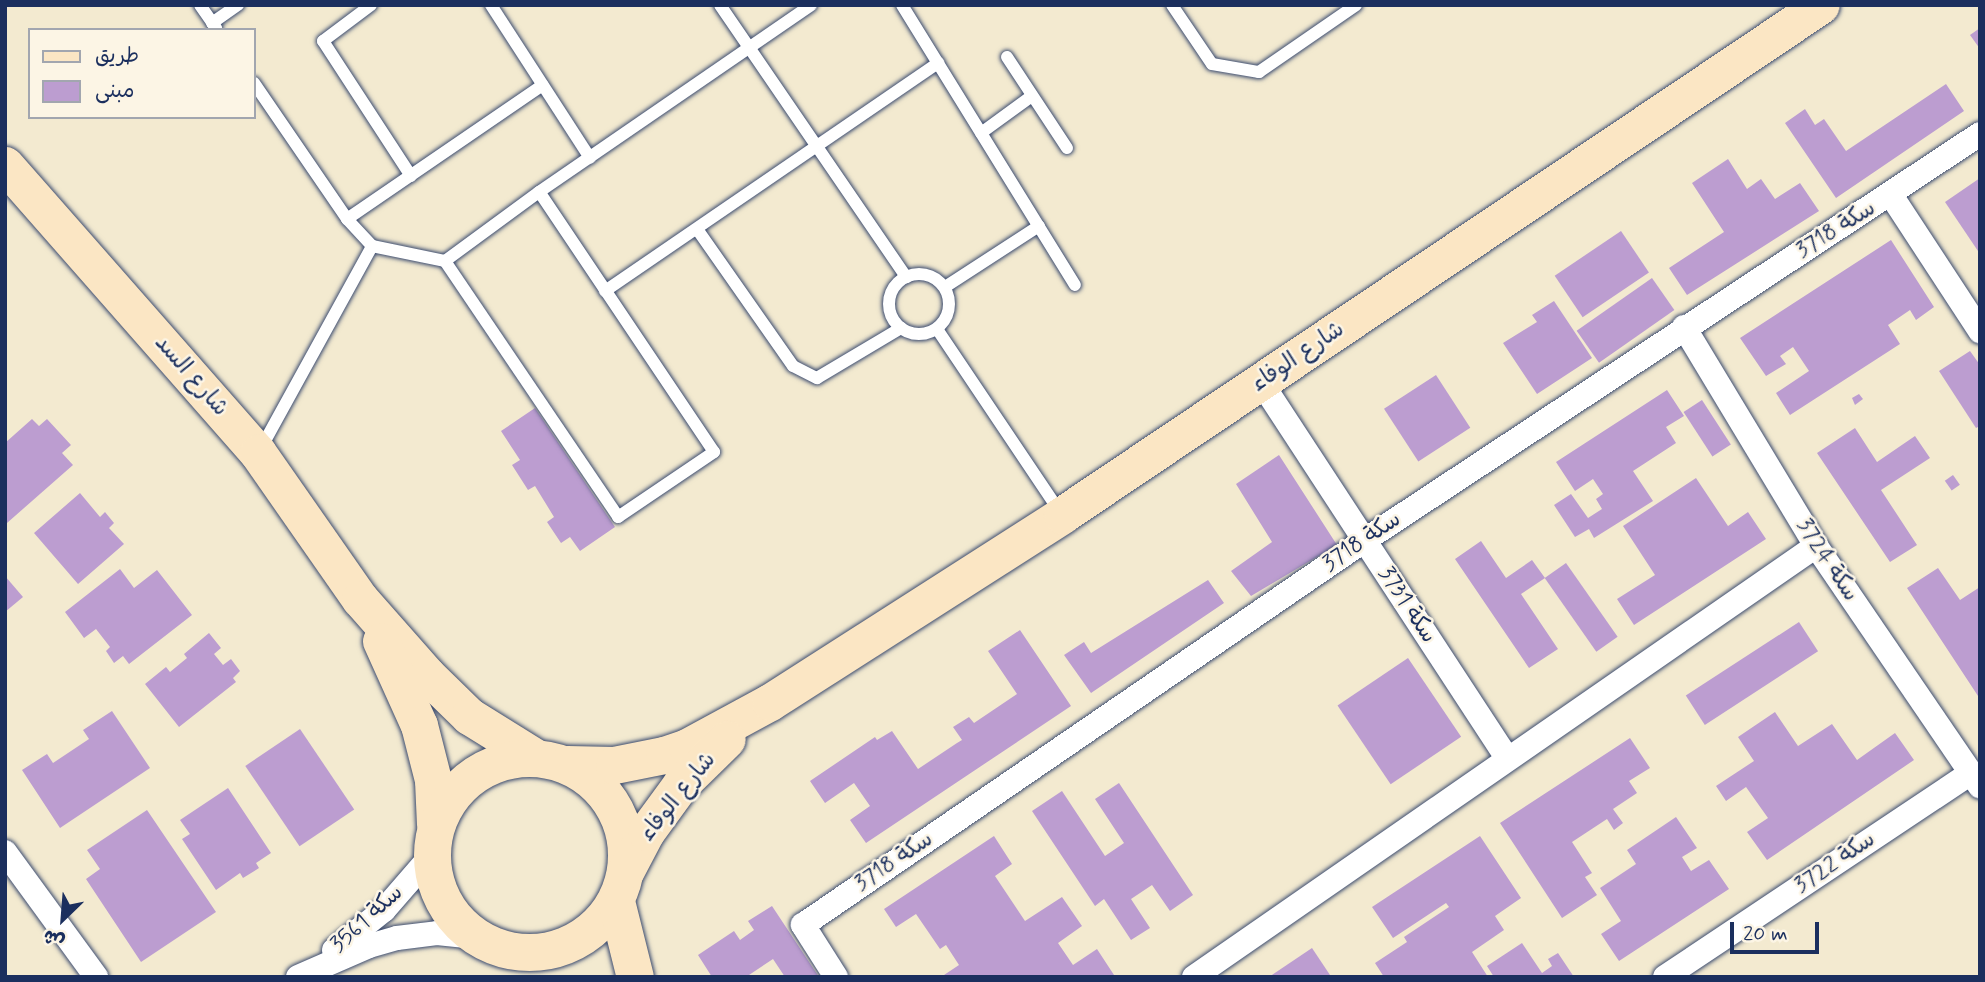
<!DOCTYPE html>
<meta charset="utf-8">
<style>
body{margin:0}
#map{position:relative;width:1985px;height:982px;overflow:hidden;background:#f3ead0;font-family:Mynerve,"Playpen Sans Arabic",sans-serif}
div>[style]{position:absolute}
.building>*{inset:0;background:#bc9dd0;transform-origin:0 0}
.roads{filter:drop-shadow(0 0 2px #3b4b6f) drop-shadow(0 0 2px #3b4b6f)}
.lane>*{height:12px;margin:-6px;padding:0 6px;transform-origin:6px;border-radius:6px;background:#fff}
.lane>.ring{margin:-6px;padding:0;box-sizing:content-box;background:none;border:12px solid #fff;border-radius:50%}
.street>*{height:24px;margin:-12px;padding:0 12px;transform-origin:12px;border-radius:12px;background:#fff}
.secondary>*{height:37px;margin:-18.5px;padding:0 18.5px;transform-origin:18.5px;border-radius:18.5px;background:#fbe6c4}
.secondary>.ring{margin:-18.5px;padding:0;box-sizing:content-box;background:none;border:37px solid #fbe6c4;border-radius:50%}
span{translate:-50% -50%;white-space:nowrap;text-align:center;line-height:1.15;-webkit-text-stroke:5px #fcf5e5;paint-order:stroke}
.street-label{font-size:23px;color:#1b2f5e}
.frame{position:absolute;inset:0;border:7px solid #1b2f5e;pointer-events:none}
.legend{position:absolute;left:28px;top:28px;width:228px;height:91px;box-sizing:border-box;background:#fcf5e5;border:2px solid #a2a6af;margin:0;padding:9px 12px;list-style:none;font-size:21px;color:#1b2f5e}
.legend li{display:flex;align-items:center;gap:14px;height:35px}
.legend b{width:35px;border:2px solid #a2a6af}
.north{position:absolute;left:28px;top:884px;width:70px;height:70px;-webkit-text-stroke:5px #fcf5e5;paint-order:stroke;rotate:205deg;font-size:19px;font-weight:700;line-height:28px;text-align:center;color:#1b2f5e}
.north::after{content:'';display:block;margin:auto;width:24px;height:32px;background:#1b2f5e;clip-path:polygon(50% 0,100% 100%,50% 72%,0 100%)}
.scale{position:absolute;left:1730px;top:922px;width:89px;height:32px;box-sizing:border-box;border:4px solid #1b2f5e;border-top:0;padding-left:9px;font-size:21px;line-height:24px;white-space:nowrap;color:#1b2f5e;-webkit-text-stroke:5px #fcf5e5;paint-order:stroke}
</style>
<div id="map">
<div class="building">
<i style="clip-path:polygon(1980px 28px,1980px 49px,1970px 35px)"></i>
<i style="clip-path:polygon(1946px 84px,1964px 111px,1836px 198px,1785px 123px,1805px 109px,1815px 125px,1824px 119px,1846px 151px)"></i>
<i style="clip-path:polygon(1728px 159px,1747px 189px,1761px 179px,1775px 199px,1800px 183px,1819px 211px,1687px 295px,1669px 268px,1724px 232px,1692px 183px)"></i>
<i style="clip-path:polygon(1980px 178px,1980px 254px,1945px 202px)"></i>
<i style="left:1621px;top:231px;width:50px;height:80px;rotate:56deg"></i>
<i style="clip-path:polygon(1891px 240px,1934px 307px,1916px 320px,1910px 310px,1888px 325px,1900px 344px,1790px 415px,1776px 393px,1809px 371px,1793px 347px,1780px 356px,1786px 364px,1766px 376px,1740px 338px)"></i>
<i style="left:1652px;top:278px;width:39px;height:92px;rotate:55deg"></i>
<i style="clip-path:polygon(1554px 301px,1592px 358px,1537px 394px,1503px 343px,1537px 322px,1532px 315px)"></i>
<i style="clip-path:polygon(1970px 351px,1980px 365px,1980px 426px,1976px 428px,1939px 371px)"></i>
<i style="left:1436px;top:375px;width:63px;height:62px;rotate:57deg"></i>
<i style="clip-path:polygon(1667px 390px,1684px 416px,1666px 427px,1676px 443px,1633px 471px,1653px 501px,1594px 538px,1589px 529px,1575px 537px,1554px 505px,1571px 494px,1588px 518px,1602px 509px,1596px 499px,1603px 494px,1593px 479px,1575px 491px,1556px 462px)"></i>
<i style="clip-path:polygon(1859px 394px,1863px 399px,1855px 405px,1852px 398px)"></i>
<i style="left:1702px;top:400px;width:53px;height:22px;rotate:57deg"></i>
<i style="clip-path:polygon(535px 408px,615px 527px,580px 551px,570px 537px,561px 543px,547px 522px,554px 517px,535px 486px,528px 490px,512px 465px,520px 460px,501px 431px)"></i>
<i style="clip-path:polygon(32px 419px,39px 426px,47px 419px,71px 445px,62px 453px,73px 465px,7px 523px,5px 443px)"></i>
<i style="clip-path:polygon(1855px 428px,1877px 462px,1915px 436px,1930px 458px,1881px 490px,1917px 545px,1890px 562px,1817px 453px)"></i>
<i style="clip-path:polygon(1279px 455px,1337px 545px,1251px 596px,1231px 571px,1272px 542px,1236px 484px)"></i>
<i style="left:1953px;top:475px;width:12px;height:10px;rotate:55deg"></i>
<i style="clip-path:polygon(1696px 478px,1728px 526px,1748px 512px,1766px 539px,1634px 625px,1617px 599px,1655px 575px,1623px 526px)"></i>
<i style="clip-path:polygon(80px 493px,100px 517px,105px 512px,114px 523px,109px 528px,124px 544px,78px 584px,34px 533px)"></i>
<i style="clip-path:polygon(1481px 541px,1506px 578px,1532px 560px,1545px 578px,1521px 594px,1558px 649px,1529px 668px,1455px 559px)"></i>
<i style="left:1566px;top:563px;width:90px;height:26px;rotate:55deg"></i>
<i style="clip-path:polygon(1938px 568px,1960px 600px,1980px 587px,1980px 699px,1907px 588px)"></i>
<i style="clip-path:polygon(120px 569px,134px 588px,157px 570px,192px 615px,129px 664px,123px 656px,114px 663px,106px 651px,110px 647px,96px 629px,84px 638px,65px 612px)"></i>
<i style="clip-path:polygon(5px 576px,23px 597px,5px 612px)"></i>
<i style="clip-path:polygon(1208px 580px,1224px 603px,1091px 693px,1064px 655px,1084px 642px,1091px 653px)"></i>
<i style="left:1799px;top:622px;width:35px;height:135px;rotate:57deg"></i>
<i style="clip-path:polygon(1020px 630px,1071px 706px,866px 843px,850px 820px,870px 806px,854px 783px,825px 803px,810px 781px,875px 737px,877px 740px,892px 731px,918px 769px,957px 743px,962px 740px,953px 727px,969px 717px,974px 723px,1017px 694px,988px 651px)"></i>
<i style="clip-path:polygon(209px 633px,221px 648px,214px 654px,223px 665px,231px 659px,240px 671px,233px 678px,236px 682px,179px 727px,145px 684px,166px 667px,170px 672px,187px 658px,184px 654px)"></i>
<i style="left:1408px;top:658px;width:95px;height:85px;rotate:56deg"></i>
<i style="clip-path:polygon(112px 711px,150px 768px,60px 828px,22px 770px,47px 754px,53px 763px,89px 739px,83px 730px)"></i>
<i style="clip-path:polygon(1775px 712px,1798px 746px,1832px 724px,1857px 760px,1895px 733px,1914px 760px,1767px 860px,1747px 832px,1768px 818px,1746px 787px,1726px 801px,1716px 786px,1754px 761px,1738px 737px)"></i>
<i style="left:300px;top:729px;width:97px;height:66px;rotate:56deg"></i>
<i style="clip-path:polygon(1630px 738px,1650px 768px,1629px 781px,1637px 793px,1613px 809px,1623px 823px,1614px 830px,1607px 819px,1572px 842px,1592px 873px,1585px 877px,1597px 895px,1562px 918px,1500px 823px)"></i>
<i style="clip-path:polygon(1119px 783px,1193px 895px,1170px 911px,1152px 885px,1131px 899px,1150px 928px,1131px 940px,1104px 899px,1095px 906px,1032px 811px,1062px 791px,1105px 856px,1124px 843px,1095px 799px)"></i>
<i style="clip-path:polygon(228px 788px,271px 853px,256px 863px,259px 868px,243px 878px,240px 873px,216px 890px,182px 839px,190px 834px,180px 820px)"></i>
<i style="clip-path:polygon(147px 810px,216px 912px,141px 962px,86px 879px,100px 869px,87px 850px)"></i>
<i style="clip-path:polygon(1676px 817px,1697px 848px,1682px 857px,1691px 871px,1709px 860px,1729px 889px,1619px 961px,1601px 934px,1621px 921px,1600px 888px,1636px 864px,1627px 850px)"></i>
<i style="clip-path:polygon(994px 836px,1012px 864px,995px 876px,1025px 921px,1062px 897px,1082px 926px,1058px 943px,1073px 965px,1097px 949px,1114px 975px,941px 977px,959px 965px,946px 945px,940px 949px,916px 914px,896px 927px,884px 909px)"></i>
<i style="clip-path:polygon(1480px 836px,1521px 898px,1495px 916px,1504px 930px,1472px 952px,1488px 977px,1384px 977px,1375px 963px,1407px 942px,1404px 937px,1449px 907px,1446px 903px,1393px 938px,1372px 907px)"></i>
<i style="clip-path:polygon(772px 906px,819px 977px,785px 977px,773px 959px,746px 977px,712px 977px,698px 955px,734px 931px,740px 940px,754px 930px,748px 921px)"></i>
<i style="clip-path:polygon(1522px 943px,1542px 973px,1552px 966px,1548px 959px,1558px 953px,1574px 977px,1494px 977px,1487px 966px)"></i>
<i style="clip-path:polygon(1312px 948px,1330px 975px,1269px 977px)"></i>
</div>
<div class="roads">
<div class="lane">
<i style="left:200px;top:5px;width:28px;rotate:55deg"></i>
<i style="left:371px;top:5px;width:60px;rotate:143.1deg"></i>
<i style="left:323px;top:41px;width:161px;rotate:56.9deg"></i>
<i style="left:491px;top:5px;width:182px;rotate:57.1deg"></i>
<i style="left:720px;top:5px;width:330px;rotate:55.6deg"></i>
<i style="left:902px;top:5px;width:329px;rotate:58.3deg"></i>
<i style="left:1172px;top:5px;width:71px;rotate:55.9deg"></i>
<i style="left:1212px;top:64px;width:48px;rotate:9.7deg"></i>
<i style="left:1259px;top:72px;width:118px;rotate:-34.6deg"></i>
<i style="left:212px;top:23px;width:32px;rotate:-35deg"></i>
<i style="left:1007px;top:57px;width:109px;rotate:56.6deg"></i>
<i style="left:254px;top:83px;width:165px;rotate:55.6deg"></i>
<i style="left:347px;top:219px;width:37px;rotate:47deg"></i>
<i style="left:372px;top:246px;width:75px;rotate:11.6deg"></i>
<i style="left:445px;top:261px;width:309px;rotate:55.9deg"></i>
<i style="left:618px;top:517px;width:116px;rotate:-34.1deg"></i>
<i style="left:714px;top:452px;width:313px;rotate:-123.9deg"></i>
<i style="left:981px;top:133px;width:63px;rotate:-36deg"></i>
<i style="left:347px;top:219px;width:237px;rotate:-34.4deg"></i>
<i style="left:697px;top:229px;width:167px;rotate:55deg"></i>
<i style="left:793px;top:366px;width:27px;rotate:27deg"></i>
<i style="left:817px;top:378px;width:98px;rotate:-30.8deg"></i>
<i style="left:445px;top:261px;width:117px;rotate:-36.3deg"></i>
<i style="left:539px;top:192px;width:330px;rotate:-34.5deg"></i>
<i class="ring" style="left:889px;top:274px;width:48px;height:48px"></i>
<i style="left:945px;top:287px;width:112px;rotate:-33deg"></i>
<i style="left:605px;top:291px;width:404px;rotate:-34.4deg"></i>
<i style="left:937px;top:329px;width:220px;rotate:56.1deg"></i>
<i style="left:260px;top:450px;width:233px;rotate:-61.2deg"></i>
</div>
<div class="street">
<i style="left:1891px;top:195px;width:163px;rotate:56.8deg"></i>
<i style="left:1684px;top:327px;width:256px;rotate:58.9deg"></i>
<i style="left:1816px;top:546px;width:291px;rotate:55.7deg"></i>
<i style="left:1261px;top:382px;width:449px;rotate:56.8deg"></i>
<i style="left:5px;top:852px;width:155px;rotate:53.9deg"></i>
<i style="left:334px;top:950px;width:64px;rotate:-38.7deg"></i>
<i style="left:384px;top:910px;width:72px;rotate:-49deg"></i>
<i style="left:298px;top:977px;width:77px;rotate:-23.6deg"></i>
<i style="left:369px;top:946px;width:29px;rotate:-16deg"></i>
<i style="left:397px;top:938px;width:40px;rotate:-7.1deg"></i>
<i style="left:437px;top:933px;width:39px;rotate:6deg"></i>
<i style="left:836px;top:977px;width:62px;rotate:-122.4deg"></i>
<i style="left:803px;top:925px;width:681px;rotate:-34.41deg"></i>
<i style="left:1365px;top:540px;width:737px;rotate:-33.43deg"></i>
<i style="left:1194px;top:977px;width:757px;rotate:-34.72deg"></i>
<i style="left:1665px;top:977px;width:368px;rotate:-33.7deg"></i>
</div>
<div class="secondary">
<i style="left:5px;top:165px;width:383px;rotate:48.7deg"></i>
<i style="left:258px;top:453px;width:178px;rotate:55.1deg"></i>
<i style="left:360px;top:599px;width:101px;rotate:48.6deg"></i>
<i style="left:427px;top:675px;width:59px;rotate:44.3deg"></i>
<i style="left:469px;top:716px;width:78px;rotate:31.8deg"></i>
<i style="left:381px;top:641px;width:92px;rotate:65.7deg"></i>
<i style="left:419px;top:725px;width:57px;rotate:75.7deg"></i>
<i style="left:433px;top:780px;width:44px;rotate:87.4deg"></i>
<i class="ring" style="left:432px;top:758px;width:157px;height:157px"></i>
<i style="left:567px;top:764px;width:47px;rotate:1.2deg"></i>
<i style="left:614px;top:765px;width:51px;rotate:-11.3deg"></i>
<i style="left:664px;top:755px;width:24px;rotate:-19deg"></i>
<i style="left:687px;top:747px;width:94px;rotate:-28.5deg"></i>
<i style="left:770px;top:702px;width:347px;rotate:-32.6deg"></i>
<i style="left:1062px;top:515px;width:914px;rotate:-33.9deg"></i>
<i style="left:626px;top:870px;width:43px;rotate:-62.2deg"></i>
<i style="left:646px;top:832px;width:59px;rotate:-53.9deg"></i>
<i style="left:681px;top:784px;width:64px;rotate:-44.4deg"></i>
<i style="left:616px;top:901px;width:78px;rotate:76deg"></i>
</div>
</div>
<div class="street-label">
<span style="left:1836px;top:230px;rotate:-32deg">سكة 3718</span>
<span style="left:1298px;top:357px;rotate:-34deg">شارع الوفاء</span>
<span style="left:191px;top:376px;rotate:49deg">شارع السد</span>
<span style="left:1362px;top:542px;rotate:-34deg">سكة 3718</span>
<span style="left:1827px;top:560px;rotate:57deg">سكة 3724</span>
<span style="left:1407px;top:605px;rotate:57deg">سكة 3731</span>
<span style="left:678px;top:797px;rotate:-51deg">شارع الوفاء</span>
<span style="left:894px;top:862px;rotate:-34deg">سكة 3718</span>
<span style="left:1835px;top:863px;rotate:-34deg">سكة 3722</span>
<span style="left:367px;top:919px;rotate:-42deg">سكة 3561</span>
</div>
<div class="frame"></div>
<ul class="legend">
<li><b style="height:9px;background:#fbe6c4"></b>طريق</li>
<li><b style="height:19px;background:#bc9dd0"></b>مبنى</li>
</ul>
<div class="north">ش</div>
<div class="scale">20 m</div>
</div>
